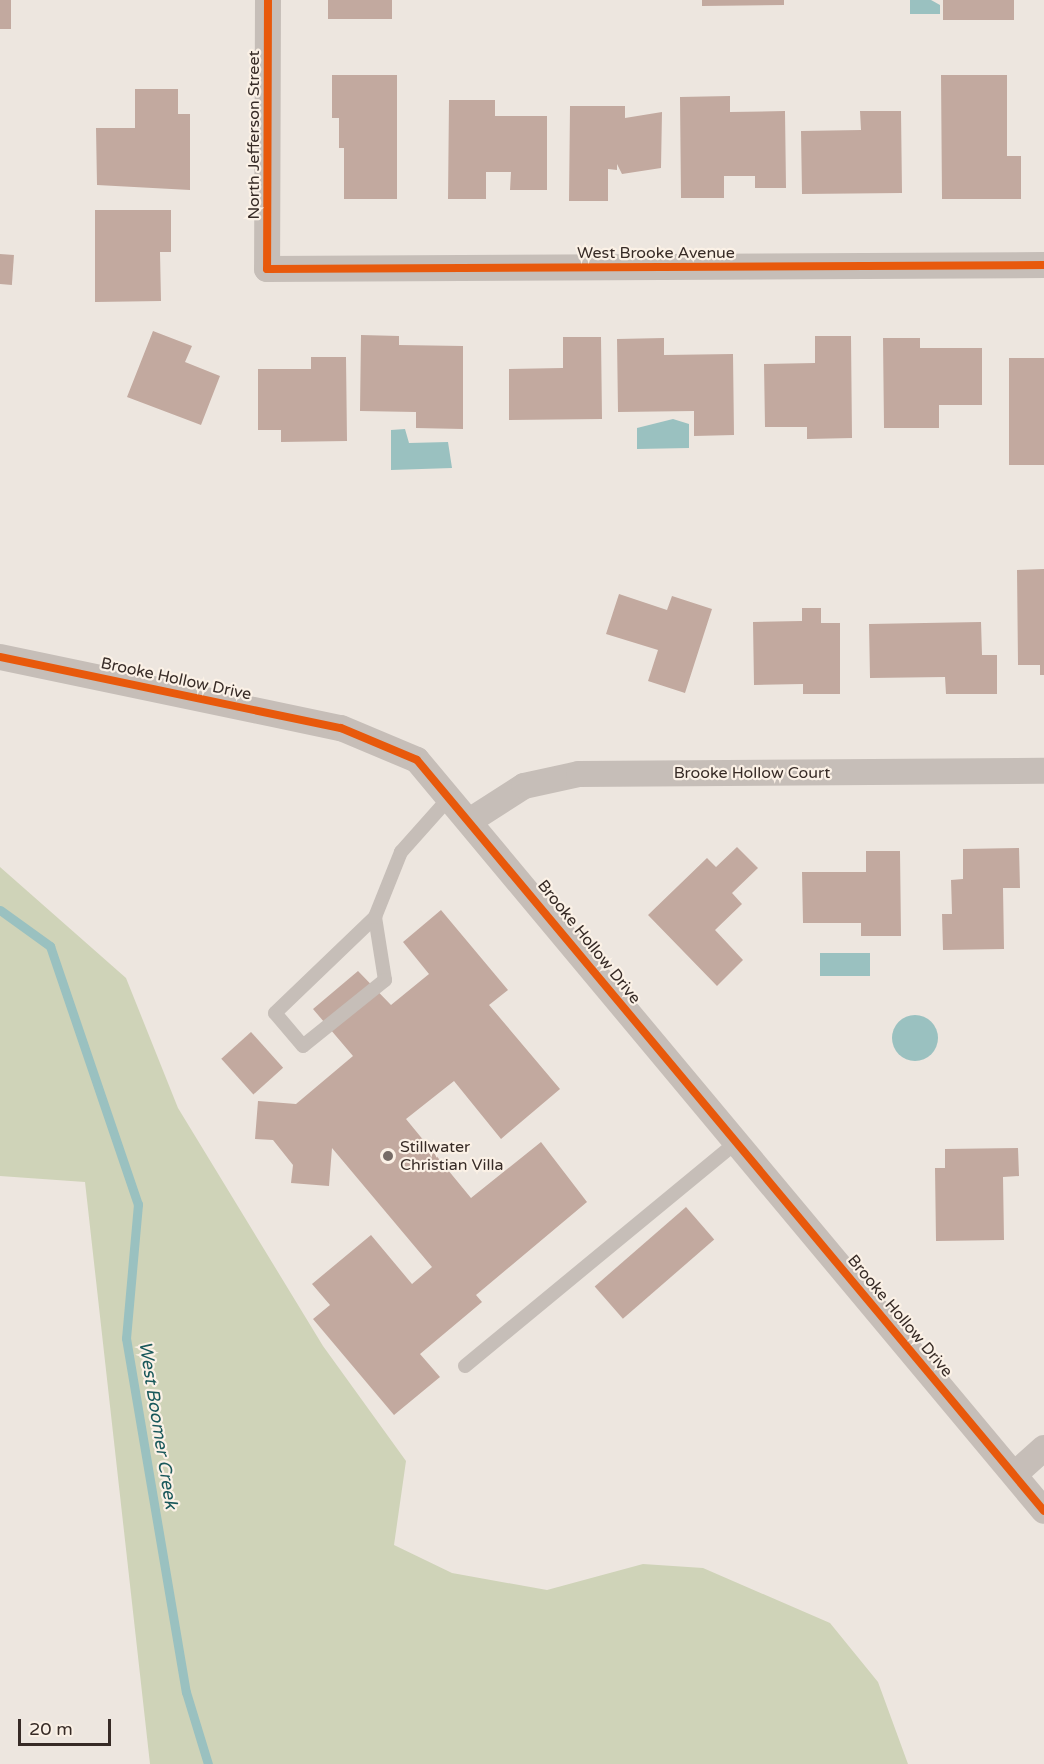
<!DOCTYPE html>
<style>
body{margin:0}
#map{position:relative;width:1044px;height:1764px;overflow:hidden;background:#ede6df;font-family:"Varela Round",sans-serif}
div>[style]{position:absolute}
.green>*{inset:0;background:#cfd3b8}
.water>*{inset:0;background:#9ac1c0;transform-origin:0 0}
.round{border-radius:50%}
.stream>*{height:9px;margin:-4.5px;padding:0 4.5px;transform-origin:4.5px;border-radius:4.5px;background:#9ac1c0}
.building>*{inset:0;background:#c2a99f;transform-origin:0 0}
.service>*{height:14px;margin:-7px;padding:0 7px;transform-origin:7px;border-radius:7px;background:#c6beb8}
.minor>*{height:26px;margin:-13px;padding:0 13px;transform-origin:13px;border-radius:13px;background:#c6beb8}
.cycleway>*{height:8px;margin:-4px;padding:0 4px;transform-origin:4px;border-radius:4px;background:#e8590c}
.dots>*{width:16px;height:16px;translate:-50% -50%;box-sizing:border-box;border:3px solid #fbf1e6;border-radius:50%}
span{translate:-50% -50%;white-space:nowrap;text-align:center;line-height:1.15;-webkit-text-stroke:4.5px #fbf1e6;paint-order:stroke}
.street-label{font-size:16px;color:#372b26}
.poi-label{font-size:16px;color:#372b26}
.left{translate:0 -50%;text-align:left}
.water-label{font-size:18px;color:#19585b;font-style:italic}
.scale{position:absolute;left:18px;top:1719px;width:93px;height:27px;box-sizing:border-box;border:3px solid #372b26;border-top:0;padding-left:8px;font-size:18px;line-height:21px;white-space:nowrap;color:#372b26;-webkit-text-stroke:4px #fbf1e6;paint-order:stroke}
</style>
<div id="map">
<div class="green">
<i style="clip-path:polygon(0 867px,126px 978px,178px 1108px,323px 1346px,406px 1461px,394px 1545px,452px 1573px,547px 1590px,643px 1564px,703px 1568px,830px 1623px,878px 1682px,908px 1764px,150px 1764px,85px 1182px,0 1176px)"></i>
</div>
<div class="water">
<i style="clip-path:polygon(910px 0,931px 0,940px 5px,940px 14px,910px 14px)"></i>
<i style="clip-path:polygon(673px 419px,689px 424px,689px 448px,637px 449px,637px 428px)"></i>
<i style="clip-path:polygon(405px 429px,409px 443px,448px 442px,452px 468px,391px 470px,391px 430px)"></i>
<i style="left:870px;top:953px;width:23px;height:50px;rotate:90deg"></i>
<i class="round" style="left:892px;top:1015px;width:46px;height:46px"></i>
</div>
<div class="stream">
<i style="left:0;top:910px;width:62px;rotate:35.8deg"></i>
<i style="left:50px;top:946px;width:273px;rotate:71.2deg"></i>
<i style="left:138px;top:1204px;width:135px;rotate:95.1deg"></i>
<i style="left:126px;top:1338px;width:359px;rotate:80.4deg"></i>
<i style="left:186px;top:1692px;width:75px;rotate:73deg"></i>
</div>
<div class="building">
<i style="left:0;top:0;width:11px;height:29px"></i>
<i style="left:328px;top:0;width:64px;height:19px"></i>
<i style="clip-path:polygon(702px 0,784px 0,784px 5px,702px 6px)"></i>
<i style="left:943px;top:0;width:71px;height:20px"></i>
<i style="clip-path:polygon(332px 75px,397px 75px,397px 199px,344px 199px,344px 148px,339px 148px,339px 118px,332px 118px)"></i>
<i style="clip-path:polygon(941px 75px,1007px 75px,1007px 156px,1021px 156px,1021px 199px,942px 199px)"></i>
<i style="clip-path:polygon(135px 89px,178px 89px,178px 114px,190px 114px,190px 190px,97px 185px,96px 128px,135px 128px)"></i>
<i style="clip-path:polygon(730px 96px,730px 112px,785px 111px,786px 188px,755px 188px,755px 176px,724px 176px,724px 198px,681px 198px,680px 97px)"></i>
<i style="clip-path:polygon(449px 100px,495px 100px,495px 116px,547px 116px,547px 190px,510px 190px,511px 172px,486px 172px,486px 199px,448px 199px)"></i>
<i style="clip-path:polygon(570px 106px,625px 106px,625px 118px,662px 112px,661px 168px,622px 174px,617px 164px,617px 170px,608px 169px,608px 201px,569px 201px)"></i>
<i style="clip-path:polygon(860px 111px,901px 111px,902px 193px,802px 194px,801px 131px,861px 130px)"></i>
<i style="clip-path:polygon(95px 210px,171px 210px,171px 252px,160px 252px,161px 301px,95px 302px)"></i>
<i style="left:0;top:254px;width:14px;height:30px;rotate:4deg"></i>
<i style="clip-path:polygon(153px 331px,192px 346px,185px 362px,220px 376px,201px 425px,127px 397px)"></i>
<i style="clip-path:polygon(361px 335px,399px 336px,399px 345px,463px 346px,463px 429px,416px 428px,416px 412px,360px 411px)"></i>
<i style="clip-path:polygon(815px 336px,851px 336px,852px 438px,807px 439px,807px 427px,765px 427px,764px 364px,815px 363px)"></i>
<i style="clip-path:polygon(563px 337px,601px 337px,602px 419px,509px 420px,509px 369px,563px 368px)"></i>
<i style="clip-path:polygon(664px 338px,664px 355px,733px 354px,734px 435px,694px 436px,694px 411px,618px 412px,617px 339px)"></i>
<i style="clip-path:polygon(883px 338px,920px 338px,920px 348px,982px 348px,982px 405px,939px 405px,939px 428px,884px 428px)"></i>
<i style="clip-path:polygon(311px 357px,346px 357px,347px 441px,281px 442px,281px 430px,258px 430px,258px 369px,311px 369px)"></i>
<i style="left:1009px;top:358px;width:35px;height:107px"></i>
<i style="clip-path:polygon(1044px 569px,1044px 675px,1040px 675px,1040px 665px,1018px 665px,1017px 570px)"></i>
<i style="clip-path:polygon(619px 594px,667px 610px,672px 596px,712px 609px,685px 693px,648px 681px,658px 650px,606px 634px)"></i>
<i style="clip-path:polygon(802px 608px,821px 608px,821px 623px,840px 623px,840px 694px,803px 694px,803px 684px,754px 685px,753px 622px,802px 621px)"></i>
<i style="clip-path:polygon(981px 622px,982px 655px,997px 655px,997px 694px,946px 694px,945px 677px,870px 678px,869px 624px)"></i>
<i style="clip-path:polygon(737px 847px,758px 868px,732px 893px,742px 904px,715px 930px,743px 960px,717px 986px,648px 915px,707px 858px,716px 867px)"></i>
<i style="clip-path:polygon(1019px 848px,1020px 888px,1003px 888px,1004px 949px,943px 950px,942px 914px,952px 914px,951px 880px,963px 879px,963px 849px)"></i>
<i style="clip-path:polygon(866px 851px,900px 851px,901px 936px,861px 936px,861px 923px,803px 923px,802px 872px,866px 872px)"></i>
<i style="clip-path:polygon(441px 910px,508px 990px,489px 1005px,560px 1089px,501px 1139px,454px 1081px,406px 1119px,471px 1198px,541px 1142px,587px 1202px,476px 1295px,482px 1302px,420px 1354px,440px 1377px,394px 1415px,313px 1319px,330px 1305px,312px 1284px,371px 1235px,412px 1284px,432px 1267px,332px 1148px,329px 1186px,291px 1183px,293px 1165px,273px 1140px,255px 1139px,258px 1101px,296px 1104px,353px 1056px,313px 1009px,358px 971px,391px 1005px,429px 974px,403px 942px)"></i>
<i style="left:251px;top:1032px;width:48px;height:40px;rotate:48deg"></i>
<i style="clip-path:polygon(1018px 1148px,1019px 1176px,1003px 1177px,1004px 1240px,936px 1241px,935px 1168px,945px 1168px,945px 1149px)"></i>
<i style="left:686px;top:1207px;width:43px;height:121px;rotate:49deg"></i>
</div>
<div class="service">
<i style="left:375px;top:917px;width:64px;rotate:81deg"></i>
<i style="left:385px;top:980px;width:105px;rotate:141.2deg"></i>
<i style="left:303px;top:1046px;width:43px;rotate:-130.3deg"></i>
<i style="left:275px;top:1013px;width:139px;rotate:-43.8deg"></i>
<i style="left:375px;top:917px;width:70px;rotate:-68.2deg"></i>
<i style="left:401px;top:852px;width:74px;rotate:-48.3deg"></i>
<i style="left:465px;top:1366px;width:351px;rotate:-39.5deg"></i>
</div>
<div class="minor">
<i style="left:268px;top:0;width:269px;rotate:90.2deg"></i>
<i style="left:267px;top:269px;width:777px;rotate:-0.29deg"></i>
<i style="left:0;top:657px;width:348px;rotate:11.8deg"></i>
<i style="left:341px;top:728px;width:82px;rotate:22.8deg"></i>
<i style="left:417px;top:760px;width:978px;rotate:50.14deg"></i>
<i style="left:471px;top:820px;width:63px;rotate:-32.7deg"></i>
<i style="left:524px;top:786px;width:56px;rotate:-12.3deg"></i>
<i style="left:579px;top:774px;width:465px;rotate:-0.4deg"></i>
<i style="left:1015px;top:1474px;width:39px;rotate:-42deg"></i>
</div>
<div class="cycleway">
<i style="left:268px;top:0;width:269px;rotate:90.2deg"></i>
<i style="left:267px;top:269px;width:777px;rotate:-0.29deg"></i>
<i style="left:0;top:657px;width:348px;rotate:11.8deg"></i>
<i style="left:341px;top:728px;width:82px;rotate:22.8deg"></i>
<i style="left:417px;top:760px;width:978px;rotate:50.14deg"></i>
</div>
<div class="dots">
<i style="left:388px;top:1156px;background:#776c67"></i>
</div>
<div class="street-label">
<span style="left:254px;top:135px;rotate:-90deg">North Jefferson Street</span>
<span style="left:656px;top:253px">West Brooke Avenue</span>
<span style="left:176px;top:679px;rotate:12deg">Brooke Hollow Drive</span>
<span style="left:752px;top:773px">Brooke Hollow Court</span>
<span style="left:589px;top:942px;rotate:51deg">Brooke Hollow Drive</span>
<span style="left:900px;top:1316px;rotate:50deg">Brooke Hollow Drive</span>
</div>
<div class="poi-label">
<span class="left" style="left:400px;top:1156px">Stillwater<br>Christian Villa</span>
</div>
<div class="water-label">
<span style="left:158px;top:1425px;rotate:81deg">West Boomer Creek</span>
</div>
<div class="scale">20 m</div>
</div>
